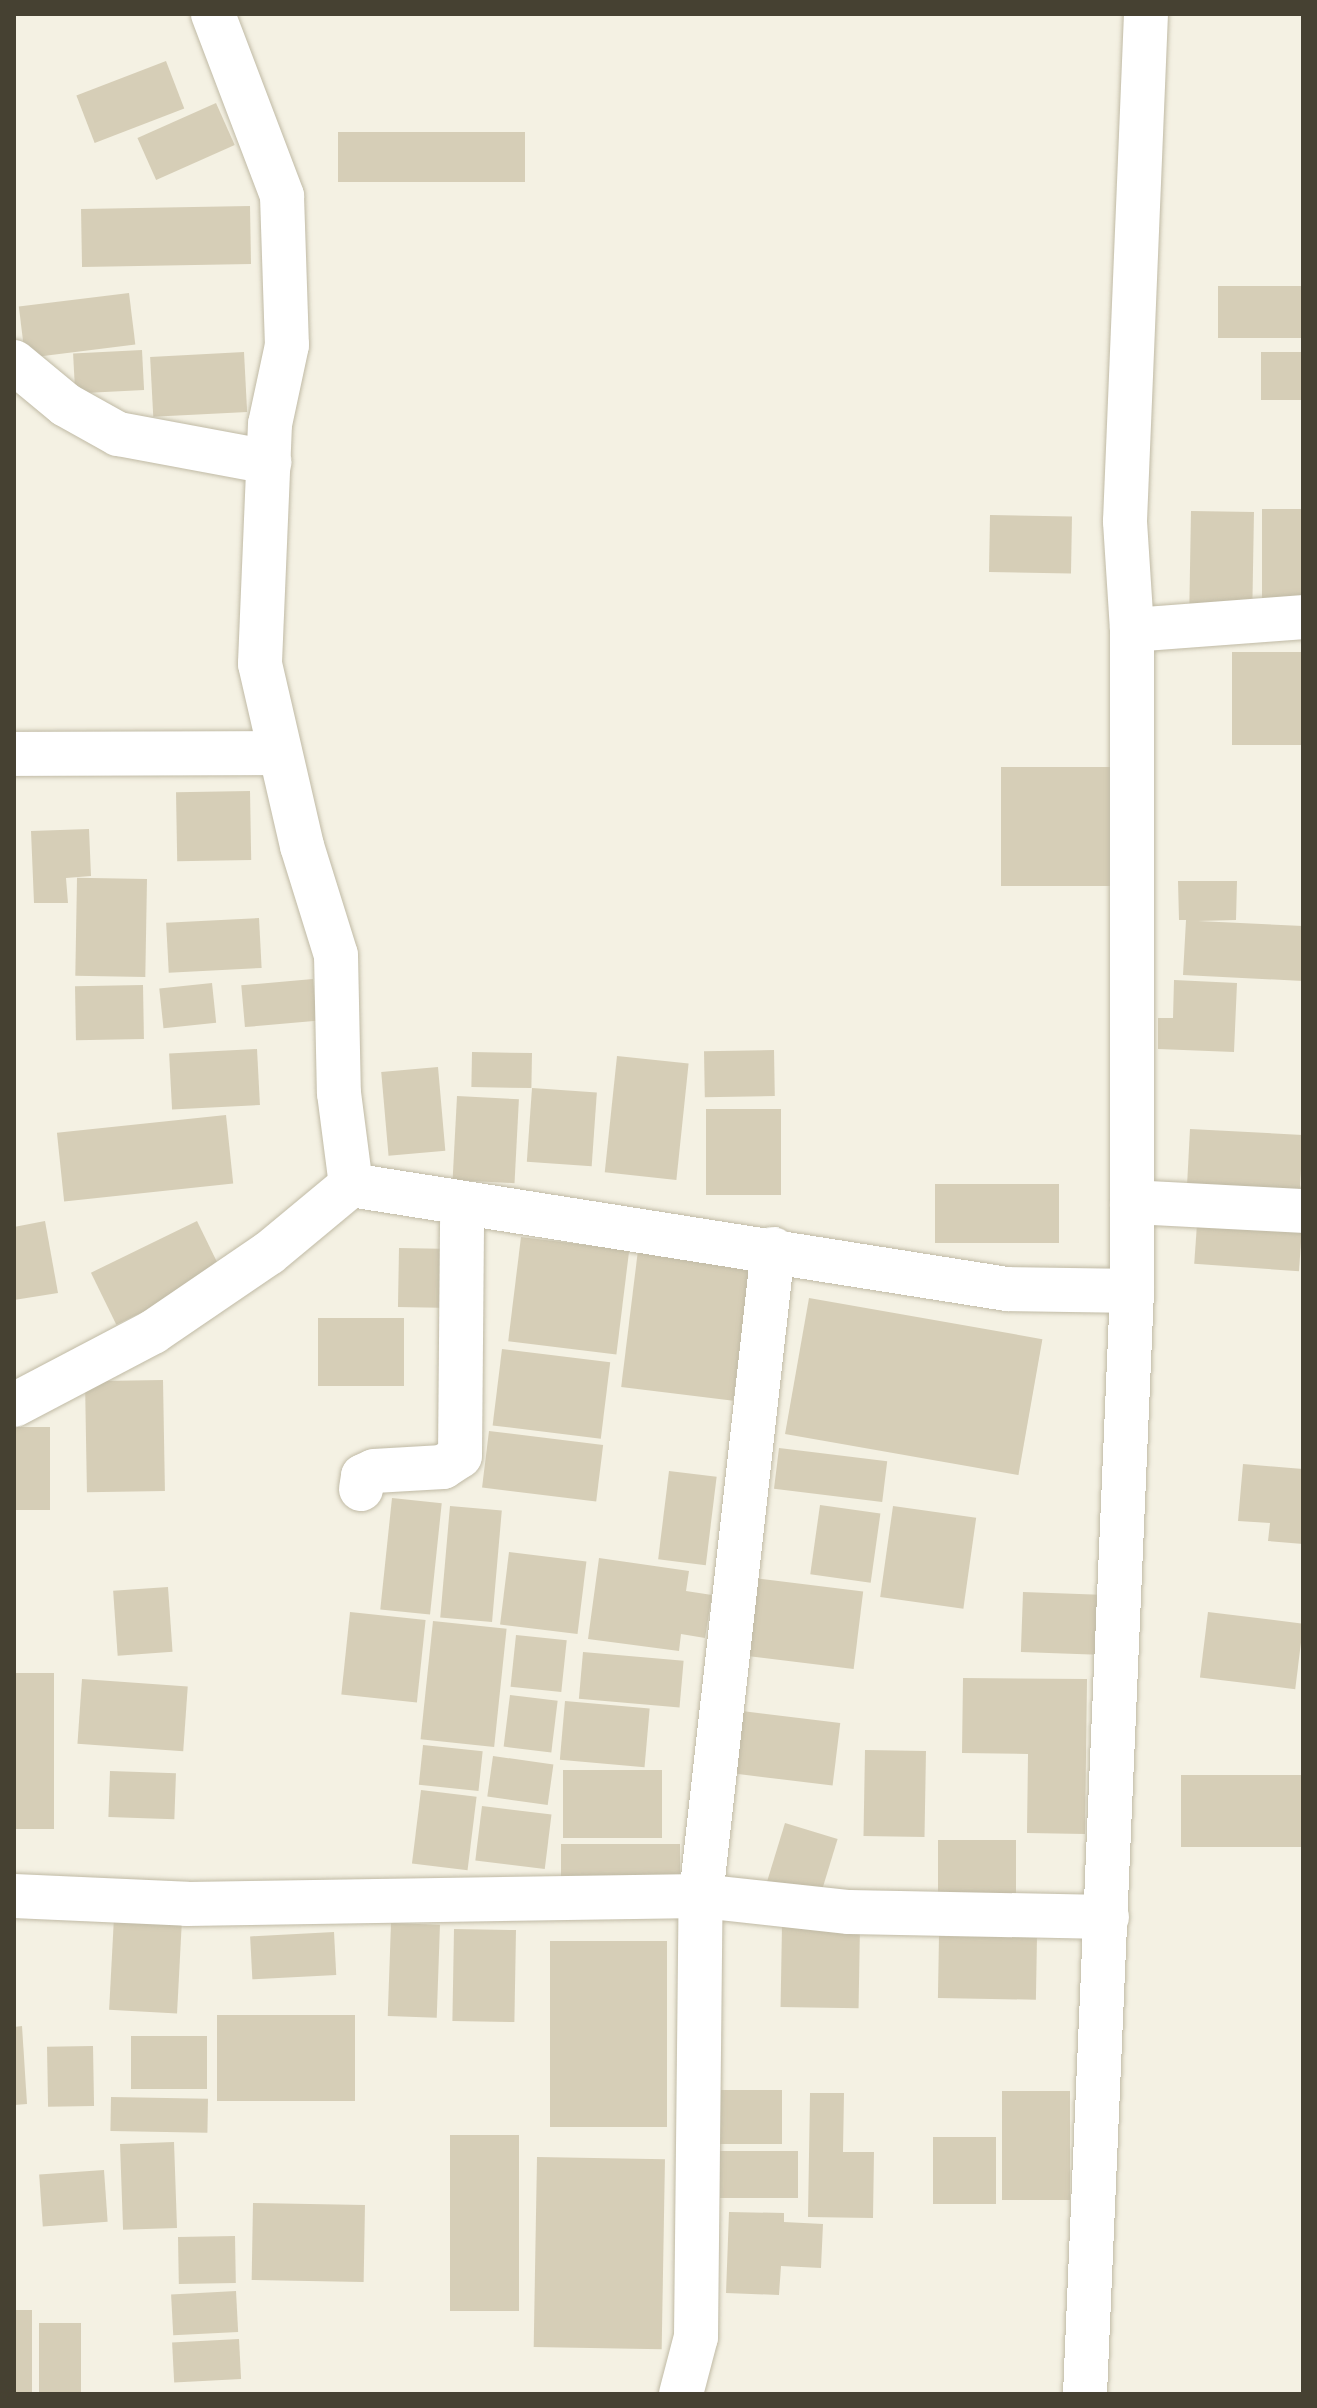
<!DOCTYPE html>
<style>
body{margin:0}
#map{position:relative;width:1317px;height:2408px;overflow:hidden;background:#f4f1e3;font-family:"Public Sans",sans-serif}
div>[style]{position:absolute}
.building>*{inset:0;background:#d6ceb7;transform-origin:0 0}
.roads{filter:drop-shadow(0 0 2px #c0baa5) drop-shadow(0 0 2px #c0baa5)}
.minor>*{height:44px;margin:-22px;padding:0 22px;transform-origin:22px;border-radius:22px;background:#fff}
span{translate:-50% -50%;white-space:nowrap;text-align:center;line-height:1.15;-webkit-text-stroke:7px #fff;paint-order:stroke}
.frame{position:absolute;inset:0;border:16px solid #464132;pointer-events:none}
</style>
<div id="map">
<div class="building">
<i style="left:166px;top:61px;width:51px;height:96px;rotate:69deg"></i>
<i style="left:216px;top:103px;width:46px;height:86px;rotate:66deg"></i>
<i style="left:525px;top:132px;width:50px;height:187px;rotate:90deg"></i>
<i style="left:250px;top:206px;width:58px;height:169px;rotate:89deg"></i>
<i style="left:1303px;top:286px;width:52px;height:85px;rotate:90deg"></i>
<i style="left:129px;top:293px;width:52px;height:111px;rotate:83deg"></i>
<i style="left:142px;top:350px;width:40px;height:69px;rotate:87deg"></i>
<i style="left:244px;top:352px;width:60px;height:94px;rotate:87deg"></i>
<i style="left:1303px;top:352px;width:48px;height:42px;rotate:90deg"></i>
<i style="left:1262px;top:509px;width:41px;height:97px"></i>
<i style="left:1191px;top:511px;width:63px;height:100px;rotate:1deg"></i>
<i style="left:990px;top:515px;width:82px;height:57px;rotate:1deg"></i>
<i style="left:1303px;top:652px;width:93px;height:71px;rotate:90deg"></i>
<i style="left:1113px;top:767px;width:119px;height:112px;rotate:90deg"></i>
<i style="left:250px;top:791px;width:69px;height:74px;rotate:89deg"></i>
<i style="clip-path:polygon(89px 829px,91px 876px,66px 878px,68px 903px,34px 903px,31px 831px)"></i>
<i style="left:147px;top:879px;width:98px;height:70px;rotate:91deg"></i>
<i style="clip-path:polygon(1178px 881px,1237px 881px,1236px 920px,1198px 921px,1303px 926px,1303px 981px,1183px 975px,1186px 920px,1179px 920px)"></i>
<i style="left:259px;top:918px;width:50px;height:93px;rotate:87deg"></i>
<i style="left:313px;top:979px;width:42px;height:72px;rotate:85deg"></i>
<i style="clip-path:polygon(1174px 980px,1237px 983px,1234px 1052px,1158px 1049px,1158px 1018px,1173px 1018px)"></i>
<i style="left:212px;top:983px;width:40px;height:53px;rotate:84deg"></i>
<i style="left:143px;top:985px;width:54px;height:68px;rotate:89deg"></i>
<i style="left:257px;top:1049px;width:56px;height:88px;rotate:87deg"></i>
<i style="left:774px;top:1050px;width:46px;height:70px;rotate:89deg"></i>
<i style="left:472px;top:1052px;width:60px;height:35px;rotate:1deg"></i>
<i style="left:617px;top:1056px;width:72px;height:117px;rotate:6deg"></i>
<i style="left:438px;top:1067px;width:84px;height:57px;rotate:85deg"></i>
<i style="left:532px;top:1088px;width:65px;height:74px;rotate:4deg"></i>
<i style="left:457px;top:1096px;width:62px;height:84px;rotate:3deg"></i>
<i style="left:706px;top:1109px;width:75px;height:86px"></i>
<i style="left:226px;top:1115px;width:69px;height:170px;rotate:84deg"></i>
<i style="left:1190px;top:1129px;width:113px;height:68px;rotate:3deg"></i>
<i style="left:1059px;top:1184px;width:59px;height:124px;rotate:90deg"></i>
<i style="left:1198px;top:1210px;width:105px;height:54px;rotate:4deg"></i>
<i style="clip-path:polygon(45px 1221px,58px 1293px,14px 1300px,14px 1227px)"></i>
<i style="left:197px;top:1221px;width:58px;height:118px;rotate:64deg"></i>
<i style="left:521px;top:1237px;width:109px;height:105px;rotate:7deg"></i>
<i style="left:399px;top:1248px;width:55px;height:59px;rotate:1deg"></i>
<i style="left:638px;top:1250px;width:113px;height:138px;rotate:7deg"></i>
<i style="left:809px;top:1298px;width:237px;height:138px;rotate:10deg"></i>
<i style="left:318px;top:1318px;width:86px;height:68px"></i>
<i style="left:502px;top:1349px;width:109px;height:77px;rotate:7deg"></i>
<i style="left:163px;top:1380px;width:111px;height:78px;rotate:89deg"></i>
<i style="left:14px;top:1427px;width:36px;height:83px"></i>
<i style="left:489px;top:1431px;width:115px;height:57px;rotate:7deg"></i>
<i style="left:779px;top:1448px;width:109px;height:41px;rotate:7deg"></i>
<i style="clip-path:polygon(1243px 1464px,1303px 1469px,1303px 1544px,1268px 1541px,1270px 1523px,1238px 1521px)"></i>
<i style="left:669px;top:1471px;width:48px;height:89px;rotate:7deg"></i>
<i style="left:392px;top:1498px;width:50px;height:112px;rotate:6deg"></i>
<i style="left:820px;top:1505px;width:61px;height:70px;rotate:8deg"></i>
<i style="left:450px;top:1506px;width:52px;height:112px;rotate:5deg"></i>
<i style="left:893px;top:1506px;width:84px;height:92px;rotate:8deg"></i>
<i style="left:509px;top:1552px;width:78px;height:73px;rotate:7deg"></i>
<i style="clip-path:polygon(599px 1558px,689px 1571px,686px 1591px,712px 1595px,705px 1638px,681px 1634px,679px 1651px,588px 1639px)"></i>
<i style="left:753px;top:1578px;width:111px;height:78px;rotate:7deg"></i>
<i style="left:168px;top:1587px;width:65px;height:55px;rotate:86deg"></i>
<i style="left:1023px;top:1592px;width:77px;height:60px;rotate:2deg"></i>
<i style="left:350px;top:1612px;width:76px;height:83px;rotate:6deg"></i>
<i style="left:1208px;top:1612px;width:96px;height:66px;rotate:7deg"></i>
<i style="left:433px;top:1621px;width:74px;height:119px;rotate:6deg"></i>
<i style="left:516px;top:1635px;width:51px;height:52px;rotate:6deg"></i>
<i style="left:583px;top:1652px;width:101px;height:47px;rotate:5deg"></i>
<i style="left:14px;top:1673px;width:40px;height:156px"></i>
<i style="clip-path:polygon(963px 1678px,1087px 1679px,1085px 1834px,1027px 1833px,1028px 1754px,962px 1753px)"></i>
<i style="left:82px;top:1679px;width:106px;height:65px;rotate:4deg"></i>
<i style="left:510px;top:1695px;width:48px;height:52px;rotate:7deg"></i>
<i style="left:565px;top:1701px;width:85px;height:59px;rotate:5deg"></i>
<i style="left:742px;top:1711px;width:99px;height:63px;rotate:7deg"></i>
<i style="left:423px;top:1745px;width:60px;height:40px;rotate:6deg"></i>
<i style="left:865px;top:1750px;width:61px;height:86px;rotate:1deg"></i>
<i style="left:493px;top:1756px;width:61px;height:41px;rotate:8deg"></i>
<i style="left:563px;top:1770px;width:99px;height:68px"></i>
<i style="left:110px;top:1771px;width:66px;height:46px;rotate:2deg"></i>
<i style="left:1303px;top:1775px;width:72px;height:122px;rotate:90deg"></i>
<i style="left:421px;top:1790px;width:56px;height:74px;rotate:7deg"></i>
<i style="left:482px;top:1806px;width:70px;height:55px;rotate:7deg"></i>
<i style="left:785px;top:1823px;width:55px;height:66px;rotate:17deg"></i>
<i style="left:938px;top:1840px;width:78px;height:70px"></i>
<i style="left:561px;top:1844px;width:119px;height:40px"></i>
<i style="left:114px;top:1917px;width:68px;height:93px;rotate:3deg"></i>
<i style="left:391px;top:1923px;width:49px;height:93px;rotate:2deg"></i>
<i style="left:782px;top:1925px;width:78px;height:82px;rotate:1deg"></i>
<i style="left:454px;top:1929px;width:62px;height:92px;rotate:1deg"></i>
<i style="left:334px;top:1932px;width:43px;height:84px;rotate:87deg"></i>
<i style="left:939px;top:1936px;width:98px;height:62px;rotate:1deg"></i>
<i style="left:667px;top:1941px;width:186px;height:117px;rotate:90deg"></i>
<i style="left:355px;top:2015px;width:86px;height:138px;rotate:90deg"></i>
<i style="clip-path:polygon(22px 2026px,27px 2104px,14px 2105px,14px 2027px)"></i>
<i style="left:131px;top:2036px;width:76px;height:53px"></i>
<i style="left:93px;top:2046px;width:60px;height:46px;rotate:89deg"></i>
<i style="left:714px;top:2090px;width:68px;height:54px"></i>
<i style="left:1002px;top:2091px;width:68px;height:109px"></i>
<i style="clip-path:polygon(810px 2093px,844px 2093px,843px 2152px,874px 2152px,873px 2218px,808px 2217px)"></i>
<i style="left:111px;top:2097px;width:97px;height:34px;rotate:1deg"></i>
<i style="left:450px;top:2135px;width:69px;height:176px"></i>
<i style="left:933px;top:2137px;width:63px;height:67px"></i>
<i style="left:174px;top:2142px;width:86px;height:54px;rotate:88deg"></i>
<i style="left:720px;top:2151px;width:78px;height:47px"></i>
<i style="left:537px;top:2157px;width:128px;height:190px;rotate:1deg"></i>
<i style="left:104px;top:2170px;width:52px;height:65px;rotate:86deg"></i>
<i style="left:253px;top:2203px;width:112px;height:77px;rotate:1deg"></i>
<i style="clip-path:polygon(729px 2212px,784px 2213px,784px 2222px,823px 2224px,821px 2268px,781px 2266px,779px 2295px,726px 2293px)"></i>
<i style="left:235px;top:2236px;width:47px;height:57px;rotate:89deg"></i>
<i style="left:236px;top:2291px;width:41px;height:65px;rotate:87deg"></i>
<i style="left:14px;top:2310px;width:18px;height:84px"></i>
<i style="left:39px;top:2323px;width:42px;height:71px"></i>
<i style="left:239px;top:2339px;width:40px;height:67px;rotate:87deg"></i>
</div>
<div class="roads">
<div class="minor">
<i style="left:213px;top:14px;width:195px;rotate:69.2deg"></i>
<i style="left:282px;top:196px;width:149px;rotate:88.1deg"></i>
<i style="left:287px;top:345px;width:81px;rotate:102.1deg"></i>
<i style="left:270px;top:424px;width:240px;rotate:92.4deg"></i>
<i style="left:260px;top:664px;width:187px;rotate:77deg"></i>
<i style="left:302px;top:846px;width:114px;rotate:72.7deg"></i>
<i style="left:336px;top:955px;width:138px;rotate:88.8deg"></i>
<i style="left:339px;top:1093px;width:93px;rotate:82.6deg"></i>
<i style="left:351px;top:1185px;width:664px;rotate:9.01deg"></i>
<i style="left:1007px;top:1289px;width:125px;rotate:0.9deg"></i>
<i style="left:14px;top:362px;width:67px;rotate:39.6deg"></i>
<i style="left:66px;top:405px;width:60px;rotate:29.1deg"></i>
<i style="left:118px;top:434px;width:154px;rotate:10.5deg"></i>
<i style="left:1132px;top:630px;width:171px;rotate:-4.3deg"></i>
<i style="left:14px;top:754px;width:266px;rotate:-0.2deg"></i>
<i style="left:1132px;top:1202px;width:171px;rotate:3deg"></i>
<i style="left:14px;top:1405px;width:157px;rotate:-27.7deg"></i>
<i style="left:153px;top:1332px;width:140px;rotate:-34.3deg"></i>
<i style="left:269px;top:1253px;width:107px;rotate:-39.7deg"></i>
<i style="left:361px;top:1489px;width:13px;rotate:-81deg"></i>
<i style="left:363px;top:1476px;width:12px;rotate:-24deg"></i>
<i style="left:374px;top:1471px;width:69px;rotate:-3.3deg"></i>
<i style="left:443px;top:1467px;width:20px;rotate:-33deg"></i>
<i style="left:460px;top:1456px;width:251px;rotate:-89.5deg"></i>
<i style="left:14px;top:1896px;width:173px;rotate:2.6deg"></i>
<i style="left:187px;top:1904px;width:514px;rotate:-0.89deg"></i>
<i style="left:701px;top:1896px;width:149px;rotate:6.2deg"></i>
<i style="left:849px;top:1912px;width:258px;rotate:1.1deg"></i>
<i style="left:681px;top:2394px;width:59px;rotate:-75.3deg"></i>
<i style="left:696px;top:2337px;width:441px;rotate:-89.4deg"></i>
<i style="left:701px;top:1896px;width:651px;rotate:-83.65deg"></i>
<i style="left:1085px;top:2394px;width:1104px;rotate:-87.56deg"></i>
<i style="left:1132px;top:1291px;width:661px;rotate:-90deg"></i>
<i style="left:1132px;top:630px;width:109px;rotate:-93.7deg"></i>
<i style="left:1125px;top:521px;width:507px;rotate:-87.63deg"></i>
</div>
</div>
<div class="frame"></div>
</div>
